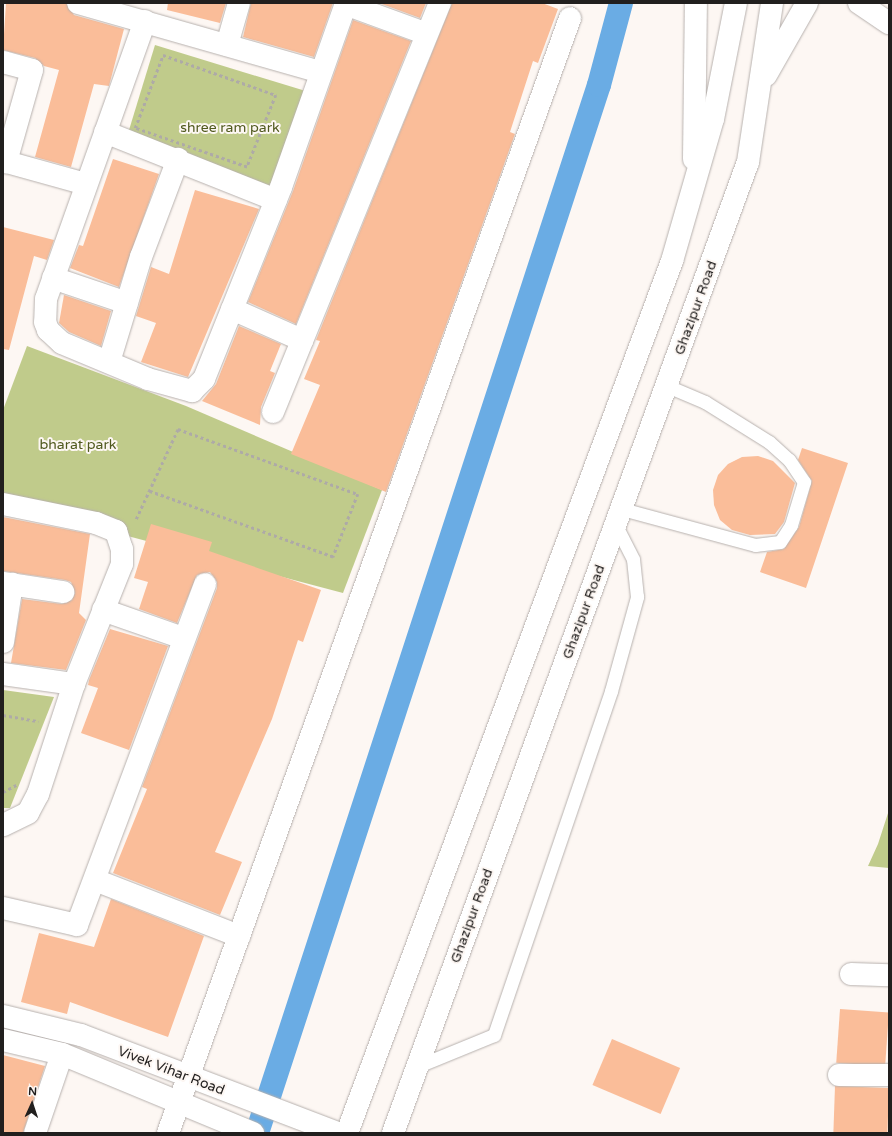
<!DOCTYPE html>
<style>
body{margin:0}
#map{position:relative;width:892px;height:1136px;overflow:hidden;background:#fdf7f3;font-family:"Varela Round",sans-serif}
div>[style]{position:absolute}
.green>*{inset:0;background:#c0cb8b;transform-origin:0 0}
.canal>*{height:24px;margin:-12px;padding:0 12px;transform-origin:12px;border-radius:12px;background:#6aace4}
.building>*{inset:0;background:#fabd99;transform-origin:0 0}
.path>*{height:2.5px;margin-top:-1.25px;transform-origin:0;background:repeating-linear-gradient(90deg,#aeaaa7 0 3px,transparent 0 6px)}
.roads{filter:drop-shadow(0 0 1px #b7b1ae) drop-shadow(0 0 1px #b7b1ae)}
.service>*{height:13px;margin:-6.5px;padding:0 6.5px;transform-origin:6.5px;border-radius:6.5px;background:#fff}
.minor>*{height:22px;margin:-11px;padding:0 11px;transform-origin:11px;border-radius:11px;background:#fff}
.tertiary>*{height:22px;margin:-11px;padding:0 11px;transform-origin:11px;border-radius:11px;background:#fff}
.secondary>*{height:22px;margin:-11px;padding:0 11px;transform-origin:11px;border-radius:11px;background:#fff}
span{translate:-50% -50%;white-space:nowrap;text-align:center;line-height:1.15;-webkit-text-stroke:4px #fdf7f3;paint-order:stroke}
.park-label{font-size:14px;color:#50591e}
.street-label{font-size:14px;color:#211f1e}
.frame{position:absolute;inset:0;border:4px solid #211f1e;pointer-events:none}
.north{position:absolute;left:12px;top:1084px;width:40px;height:40px;-webkit-text-stroke:3px #fdf7f3;paint-order:stroke;rotate:3deg;font-size:11px;font-weight:700;line-height:16px;text-align:center;color:#211f1e}
.north::after{content:'';display:block;margin:auto;width:14px;height:18px;background:#211f1e;clip-path:polygon(50% 0,100% 100%,50% 72%,0 100%)}
</style>
<div id="map">
<div class="green">
<i style="left:155px;top:45px;width:161px;height:110px;rotate:17deg"></i>
<i style="clip-path:polygon(27px 346px,186px 406px,382px 490px,343px 593px,3px 503px,3px 410px)"></i>
<i style="clip-path:polygon(3px 690px,54px 697px,10px 808px,3px 808px)"></i>
<i style="clip-path:polygon(889px 810px,889px 868px,868px 866px,878px 844px)"></i>
</div>
<div class="canal">
<i style="left:257px;top:1133px;width:1102px;rotate:-71.93deg"></i>
<i style="left:599px;top:85px;width:85px;rotate:-75deg"></i>
</div>
<div class="building">
<i style="clip-path:polygon(6px 3px,66px 3px,74px 15px,124px 29px,109px 86px,94px 84px,71px 167px,35px 157px,59px 70px,44px 66px,35px 58px,3px 50px)"></i>
<i style="clip-path:polygon(168px 3px,226px 3px,220px 23px,167px 10px)"></i>
<i style="clip-path:polygon(251px 3px,333px 3px,314px 57px,243px 37px)"></i>
<i style="clip-path:polygon(379px 3px,426px 3px,420px 18px)"></i>
<i style="clip-path:polygon(452px 3px,542px 3px,558px 9px,538px 63px,533px 61px,510px 132px,515px 134px,386px 492px,291px 454px,320px 385px,304px 379px,320px 341px,316px 340px)"></i>
<i style="clip-path:polygon(353px 20px,411px 41px,296px 324px,248px 302px,293px 191px)"></i>
<i style="clip-path:polygon(113px 159px,159px 174px,119px 287px,70px 268px,79px 245px,83px 246px)"></i>
<i style="clip-path:polygon(195px 190px,259px 209px,188px 377px,141px 362px,156px 323px,136px 316px,151px 267px,169px 274px)"></i>
<i style="clip-path:polygon(3px 227px,54px 240px,47px 260px,34px 256px,9px 350px,3px 349px)"></i>
<i style="clip-path:polygon(64px 295px,111px 311px,101px 346px,69px 332px,59px 323px)"></i>
<i style="clip-path:polygon(239px 326px,281px 344px,270px 371px,275px 373px,261px 407px,260px 425px,202px 401px,216px 384px)"></i>
<i style="clip-path:polygon(802px 448px,848px 463px,806px 588px,760px 572px,767px 552px,784px 549px,799px 527px,812px 481px,798px 460px)"></i>
<i style="clip-path:polygon(758px 456px,773px 461px,795px 483px,784px 522px,775px 534px,750px 535px,732px 530px,720px 520px,714px 505px,713px 490px,718px 475px,728px 464px,742px 457px)"></i>
<i style="clip-path:polygon(3px 517px,90px 534px,79px 613px,86px 620px,66px 670px,11px 663px,22px 599px,62px 604px,72px 600px,75px 593px,71px 582px,65px 580px,3px 571px)"></i>
<i style="clip-path:polygon(151px 524px,212px 542px,209px 551px,321px 590px,303px 642px,298px 640px,272px 719px,215px 852px,242px 862px,220px 915px,113px 873px,147px 789px,142px 787px,217px 588px,217px 582px,210px 572px,197px 575px,177px 623px,139px 609px,148px 582px,134px 578px)"></i>
<i style="clip-path:polygon(110px 629px,168px 646px,129px 750px,81px 733px,98px 688px,88px 685px,89px 680px)"></i>
<i style="clip-path:polygon(111px 899px,204px 936px,168px 1037px,70px 1002px,67px 1014px,21px 1002px,39px 933px,94px 947px)"></i>
<i style="left:840px;top:1009px;width:49px;height:54px;rotate:4deg"></i>
<i style="left:612px;top:1039px;width:74px;height:50px;rotate:23deg"></i>
<i style="clip-path:polygon(3px 1055px,45px 1066px,23px 1133px,3px 1133px)"></i>
<i style="left:835px;top:1086px;width:54px;height:47px;rotate:2deg"></i>
</div>
<div class="path">
<i style="left:163px;top:55px;width:120px;rotate:19.5deg"></i>
<i style="left:276px;top:95px;width:78px;rotate:111.9deg"></i>
<i style="left:247px;top:167px;width:119px;rotate:-160.8deg"></i>
<i style="left:135px;top:128px;width:78px;rotate:-69deg"></i>
<i style="left:136px;top:519px;width:99px;rotate:-65deg"></i>
<i style="left:178px;top:429px;width:191px;rotate:19.9deg"></i>
<i style="left:358px;top:494px;width:68px;rotate:111.6deg"></i>
<i style="left:333px;top:557px;width:195px;rotate:-160.3deg"></i>
<i style="left:3px;top:715px;width:36px;rotate:10deg"></i>
<i style="left:3px;top:792px;width:15px;rotate:-28deg"></i>
</div>
<div class="roads">
<div class="service">
<i style="left:622px;top:509px;width:138px;rotate:15.1deg"></i>
<i style="left:755px;top:545px;width:25px;rotate:-7deg"></i>
<i style="left:780px;top:542px;width:20px;rotate:-57deg"></i>
<i style="left:791px;top:525px;width:45px;rotate:-73.2deg"></i>
<i style="left:804px;top:482px;width:27px;rotate:-124deg"></i>
<i style="left:789px;top:460px;width:27px;rotate:-138deg"></i>
<i style="left:769px;top:442px;width:75px;rotate:-148deg"></i>
<i style="left:705px;top:402px;width:41px;rotate:-157.2deg"></i>
<i style="left:418px;top:1066px;width:82px;rotate:-22.2deg"></i>
<i style="left:494px;top:1035px;width:363px;rotate:-71.2deg"></i>
<i style="left:611px;top:691px;width:98px;rotate:-74.5deg"></i>
<i style="left:637px;top:597px;width:38px;rotate:-96deg"></i>
<i style="left:633px;top:559px;width:37px;rotate:-117deg"></i>
</div>
<div class="minor">
<i style="left:78px;top:3px;width:252px;rotate:15.9deg"></i>
<i style="left:859px;top:3px;width:36px;rotate:34deg"></i>
<i style="left:345px;top:4px;width:87px;rotate:20.1deg"></i>
<i style="left:145px;top:21px;width:295px;rotate:109.6deg"></i>
<i style="left:46px;top:299px;width:23px;rotate:92deg"></i>
<i style="left:45px;top:322px;width:9px;rotate:69deg"></i>
<i style="left:48px;top:330px;width:19px;rotate:43deg"></i>
<i style="left:62px;top:343px;width:93px;rotate:22.7deg"></i>
<i style="left:148px;top:379px;width:46px;rotate:15.3deg"></i>
<i style="left:192px;top:391px;width:17px;rotate:-45deg"></i>
<i style="left:204px;top:379px;width:207px;rotate:-68.1deg"></i>
<i style="left:281px;top:187px;width:195px;rotate:-70.5deg"></i>
<i style="left:227px;top:45px;width:44px;rotate:-74.1deg"></i>
<i style="left:3px;top:62px;width:30px;rotate:15deg"></i>
<i style="left:32px;top:70px;width:96px;rotate:105.8deg"></i>
<i style="left:105px;top:132px;width:184px;rotate:21.7deg"></i>
<i style="left:3px;top:161px;width:86px;rotate:15.5deg"></i>
<i style="left:53px;top:278px;width:78px;rotate:18.7deg"></i>
<i style="left:232px;top:309px;width:77px;rotate:23.9deg"></i>
<i style="left:109px;top:362px;width:110px;rotate:-73.1deg"></i>
<i style="left:141px;top:257px;width:105px;rotate:-69.3deg"></i>
<i style="left:273px;top:412px;width:442px;rotate:-67.8deg"></i>
<i style="left:3px;top:504px;width:95px;rotate:11.5deg"></i>
<i style="left:96px;top:523px;width:22px;rotate:22deg"></i>
<i style="left:116px;top:531px;width:19px;rotate:72deg"></i>
<i style="left:122px;top:549px;width:15px;rotate:90deg"></i>
<i style="left:122px;top:564px;width:129px;rotate:111.8deg"></i>
<i style="left:74px;top:684px;width:116px;rotate:108.1deg"></i>
<i style="left:38px;top:794px;width:21px;rotate:118deg"></i>
<i style="left:28px;top:813px;width:28px;rotate:154deg"></i>
<i style="left:3px;top:583px;width:61px;rotate:8.5deg"></i>
<i style="left:103px;top:610px;width:85px;rotate:19.3deg"></i>
<i style="left:3px;top:642px;width:59px;rotate:-81.2deg"></i>
<i style="left:3px;top:674px;width:72px;rotate:8deg"></i>
<i style="left:95px;top:880px;width:155px;rotate:21.3deg"></i>
<i style="left:3px;top:908px;width:76px;rotate:12.9deg"></i>
<i style="left:77px;top:925px;width:364px;rotate:-69.4deg"></i>
<i style="left:851px;top:974px;width:38px;rotate:2deg"></i>
<i style="left:839px;top:1075px;width:50px"></i>
<i style="left:35px;top:1133px;width:83px;rotate:-71.1deg"></i>
<i style="left:168px;top:1133px;width:1185px;rotate:-70.17deg"></i>
</div>
<div class="tertiary">
<i style="left:3px;top:1016px;width:80px;rotate:13.7deg"></i>
<i style="left:81px;top:1035px;width:274px;rotate:20.9deg"></i>
<i style="left:3px;top:1040px;width:61px;rotate:13.3deg"></i>
<i style="left:62px;top:1054px;width:207px;rotate:22.5deg"></i>
</div>
<div class="secondary">
<i style="left:766px;top:75px;width:83px;rotate:-60.3deg"></i>
<i style="left:694px;top:159px;width:156px;rotate:-89.3deg"></i>
<i style="left:347px;top:1133px;width:931px;rotate:-69.56deg"></i>
<i style="left:672px;top:261px;width:148px;rotate:-73.9deg"></i>
<i style="left:713px;top:119px;width:118px;rotate:-78.8deg"></i>
<i style="left:393px;top:1133px;width:1034px;rotate:-69.92deg"></i>
<i style="left:748px;top:162px;width:161px;rotate:-81.4deg"></i>
</div>
</div>
<div class="park-label">
<span style="left:230px;top:128px">shree ram park</span>
<span style="left:78px;top:445px">bharat park</span>
</div>
<div class="street-label">
<span style="left:696px;top:308px;rotate:-70deg">Ghazipur Road</span>
<span style="left:584px;top:612px;rotate:-70deg">Ghazipur Road</span>
<span style="left:472px;top:916px;rotate:-70deg">Ghazipur Road</span>
<span style="left:171px;top:1071px;rotate:21deg">Vivek Vihar Road</span>
</div>
<div class="frame"></div>
<div class="north">N</div>
</div>
